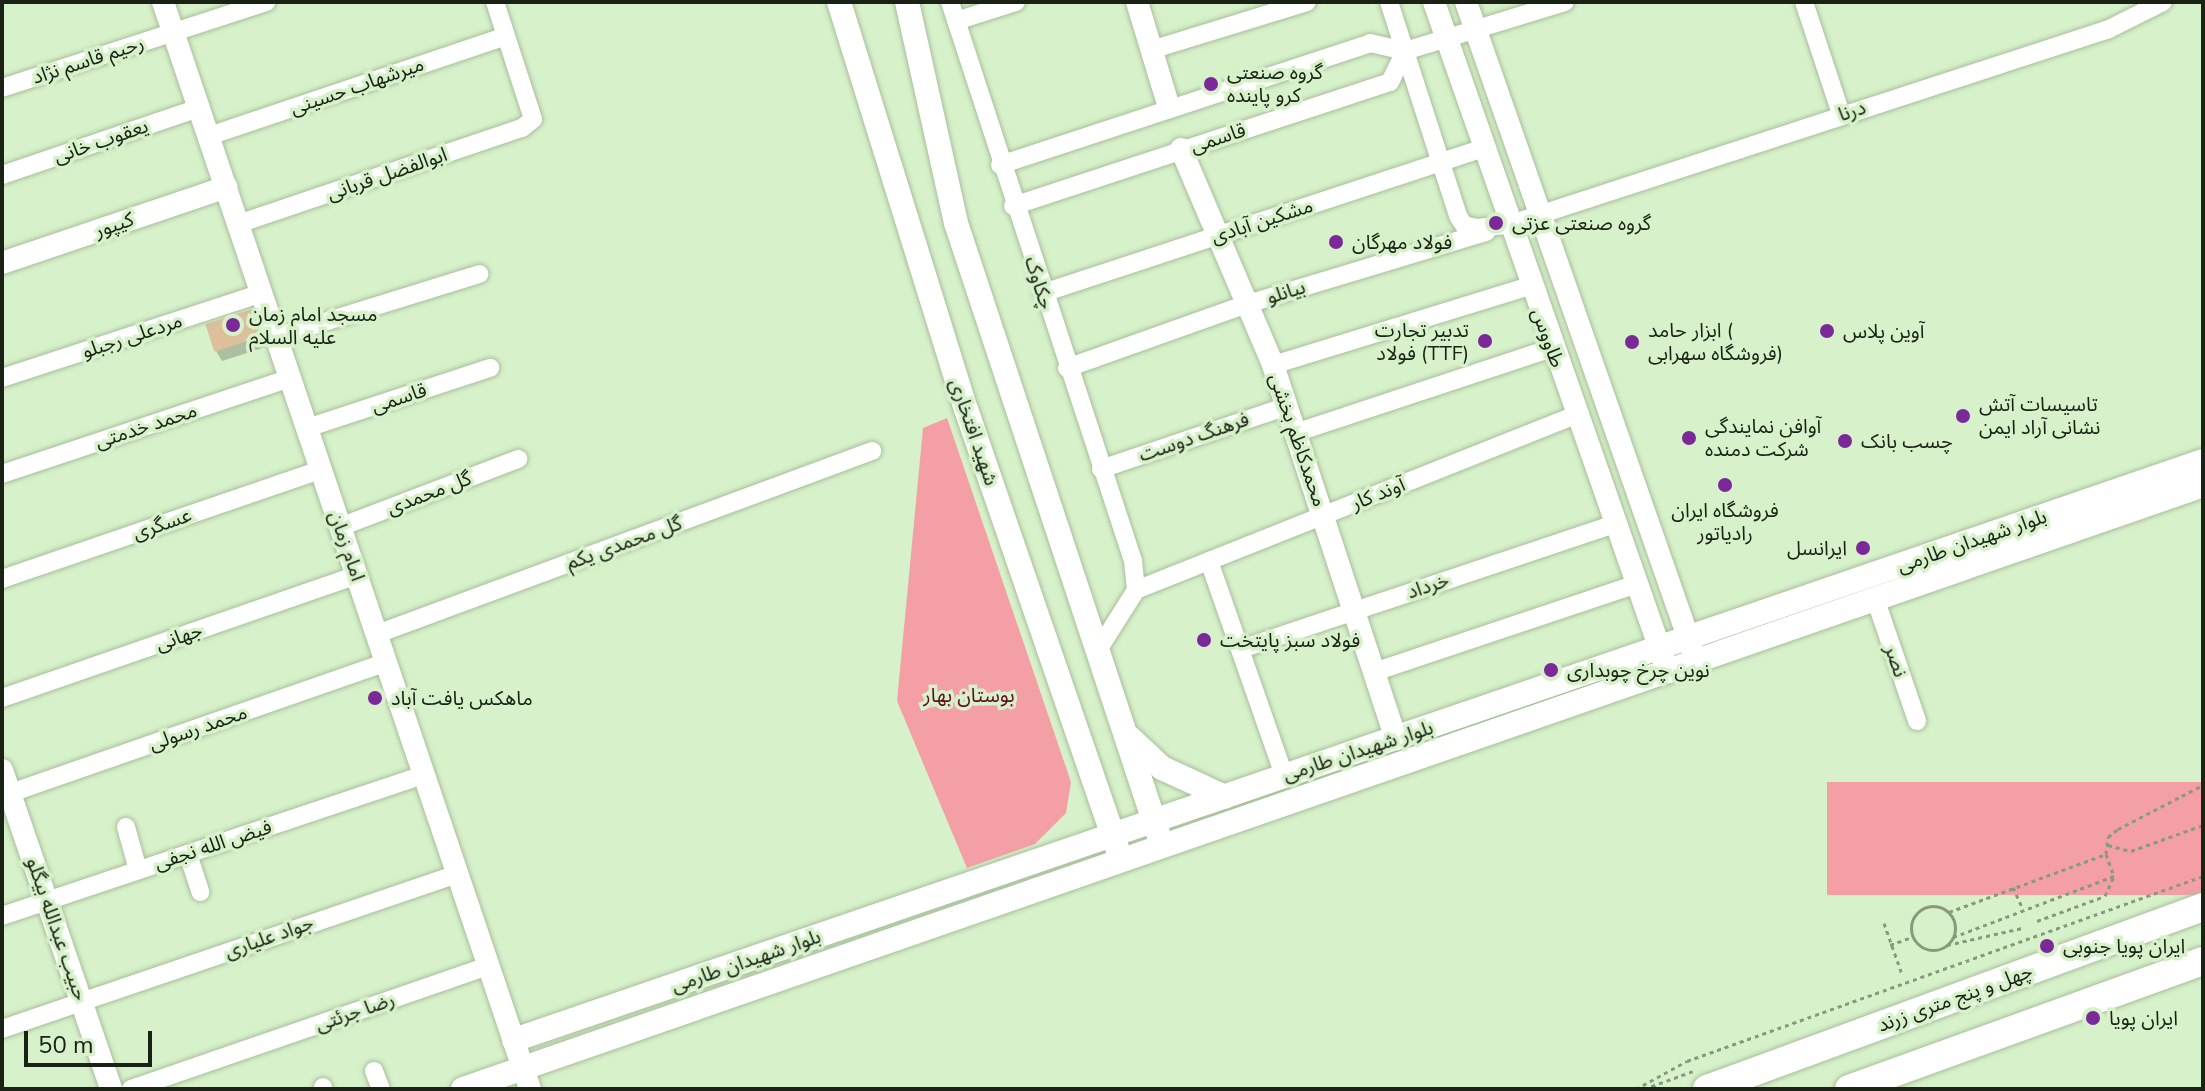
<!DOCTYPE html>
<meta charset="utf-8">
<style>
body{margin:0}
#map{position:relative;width:2205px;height:1091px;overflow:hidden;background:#d7f1ca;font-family:"Nunito Sans","Noto Sans Arabic",sans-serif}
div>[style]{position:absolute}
.green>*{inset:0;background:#f39fa5;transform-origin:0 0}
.shadow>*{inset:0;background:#0003}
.building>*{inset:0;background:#dcc09b;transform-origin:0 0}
.path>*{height:3px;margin-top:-1.5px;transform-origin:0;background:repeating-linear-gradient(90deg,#879a7d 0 4px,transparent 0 8px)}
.path>.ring{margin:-1.5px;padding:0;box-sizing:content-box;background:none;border:3px solid #879a7d;border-radius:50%}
.roads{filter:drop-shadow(0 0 2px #a6bf9a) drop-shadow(0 0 2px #a6bf9a)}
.minor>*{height:18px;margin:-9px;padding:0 9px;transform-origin:9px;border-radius:9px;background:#fff}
.tertiary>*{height:22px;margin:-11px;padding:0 11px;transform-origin:11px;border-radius:11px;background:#fff}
.secondary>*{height:24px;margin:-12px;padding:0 12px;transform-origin:12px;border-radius:12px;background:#fff}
.primary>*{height:28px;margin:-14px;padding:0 14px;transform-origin:14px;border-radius:14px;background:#fff}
.dots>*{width:22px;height:22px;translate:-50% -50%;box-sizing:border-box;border:4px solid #d7f1ca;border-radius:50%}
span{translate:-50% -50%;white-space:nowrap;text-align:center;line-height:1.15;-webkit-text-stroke:7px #d7f1ca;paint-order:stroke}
.street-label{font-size:20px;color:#192214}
.poi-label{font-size:20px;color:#192214}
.left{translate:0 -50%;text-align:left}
.right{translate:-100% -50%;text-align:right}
.park-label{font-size:20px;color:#620c1f}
.frame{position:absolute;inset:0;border:4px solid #192214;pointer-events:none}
.scale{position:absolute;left:24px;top:1031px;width:128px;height:36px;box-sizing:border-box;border:4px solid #192214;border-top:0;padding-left:10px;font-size:24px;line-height:28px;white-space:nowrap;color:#192214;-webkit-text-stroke:6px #d7f1ca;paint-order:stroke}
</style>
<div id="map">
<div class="green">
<i style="clip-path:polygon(947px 418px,1071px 782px,1066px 813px,1035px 844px,967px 868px,897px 701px,923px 428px)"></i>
<i style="left:2203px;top:782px;width:113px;height:376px;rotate:90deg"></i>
</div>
<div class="shadow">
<i style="clip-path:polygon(251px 311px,266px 347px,222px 361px,216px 351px)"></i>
</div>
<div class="building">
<i style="left:252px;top:309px;width:29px;height:49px;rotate:72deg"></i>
</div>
<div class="path">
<i style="left:2108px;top:845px;width:24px;rotate:15deg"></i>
<i style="left:2131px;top:851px;width:77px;rotate:-19.9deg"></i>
<i style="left:2106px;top:854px;width:17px;rotate:-83deg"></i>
<i style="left:2108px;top:837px;width:13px;rotate:-39deg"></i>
<i style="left:2118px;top:829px;width:96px;rotate:-27.4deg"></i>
<i style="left:2013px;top:887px;width:24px;rotate:66deg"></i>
<i class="ring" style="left:1911px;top:906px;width:41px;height:41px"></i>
<i style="left:1949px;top:912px;width:167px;rotate:-20.3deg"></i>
<i style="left:2106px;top:854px;width:23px;rotate:70deg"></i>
<i style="left:2114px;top:876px;width:172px;rotate:159.2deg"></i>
<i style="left:2037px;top:921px;width:72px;rotate:-20.2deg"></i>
<i style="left:2105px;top:896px;width:22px;rotate:-66deg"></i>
<i style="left:1884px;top:923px;width:54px;rotate:70.6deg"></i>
<i style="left:1890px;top:945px;width:23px;rotate:-20deg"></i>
<i style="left:1947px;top:945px;width:77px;rotate:-12.8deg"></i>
<i style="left:1636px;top:1089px;width:58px;rotate:-28.8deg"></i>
<i style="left:1687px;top:1061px;width:548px;rotate:-19.72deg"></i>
<i style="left:1644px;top:1089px;width:52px;rotate:-20.2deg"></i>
</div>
<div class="roads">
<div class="minor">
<i style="left:950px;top:2px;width:588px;rotate:71.87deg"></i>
<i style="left:1133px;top:561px;width:29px;rotate:84deg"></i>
<i style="left:1136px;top:590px;width:71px;rotate:122.3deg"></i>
<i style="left:1389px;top:2px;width:225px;rotate:72.1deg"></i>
<i style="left:1458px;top:216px;width:11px;rotate:56deg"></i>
<i style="left:1464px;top:225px;width:13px;rotate:13deg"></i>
<i style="left:1477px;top:228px;width:31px;rotate:-6deg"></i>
<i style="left:1508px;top:225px;width:632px;rotate:-18.06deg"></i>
<i style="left:2109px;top:29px;width:60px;rotate:-26.6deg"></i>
<i style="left:1804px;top:2px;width:118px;rotate:71.7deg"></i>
<i style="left:956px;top:21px;width:63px;rotate:-17.6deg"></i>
<i style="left:1151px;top:50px;width:163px;rotate:-17.1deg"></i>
<i style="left:2px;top:88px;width:278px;rotate:-18deg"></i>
<i style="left:209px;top:136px;width:313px;rotate:-18.6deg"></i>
<i style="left:1000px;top:165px;width:390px;rotate:-18.2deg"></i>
<i style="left:1370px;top:43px;width:36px;rotate:13deg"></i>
<i style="left:1405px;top:51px;width:167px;rotate:-17deg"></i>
<i style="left:2px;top:175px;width:208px;rotate:-18.8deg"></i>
<i style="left:1013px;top:206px;width:397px;rotate:-18.2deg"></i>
<i style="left:1390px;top:82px;width:34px;rotate:-64deg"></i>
<i style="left:238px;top:224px;width:300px;rotate:-18.7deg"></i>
<i style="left:522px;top:128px;width:14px;rotate:-39deg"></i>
<i style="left:533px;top:119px;width:123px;rotate:-108deg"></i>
<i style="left:1043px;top:293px;width:461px;rotate:-18.2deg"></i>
<i style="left:276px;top:337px;width:213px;rotate:-17.2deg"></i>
<i style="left:1273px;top:365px;width:269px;rotate:-17.1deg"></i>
<i style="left:1067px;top:368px;width:188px;rotate:-19.6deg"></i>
<i style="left:1244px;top:305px;width:253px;rotate:-16.8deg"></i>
<i style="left:2px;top:378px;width:274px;rotate:-18.1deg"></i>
<i style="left:307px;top:428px;width:193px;rotate:-18.2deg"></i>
<i style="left:1295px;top:433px;width:271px;rotate:-18.3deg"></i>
<i style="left:1101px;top:469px;width:196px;rotate:-18.7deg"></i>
<i style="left:2px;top:474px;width:304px;rotate:-18.4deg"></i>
<i style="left:340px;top:527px;width:191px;rotate:-20.9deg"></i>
<i style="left:1209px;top:561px;width:227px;rotate:70.7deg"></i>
<i style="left:2px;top:579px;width:337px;rotate:-18.9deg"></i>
<i style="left:1136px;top:590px;width:474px;rotate:-21.7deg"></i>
<i style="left:1876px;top:601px;width:127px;rotate:71.1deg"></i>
<i style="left:377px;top:634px;width:528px;rotate:-20.29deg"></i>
<i style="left:1241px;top:649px;width:394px;rotate:-18.5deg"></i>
<i style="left:1374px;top:672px;width:277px;rotate:-18.5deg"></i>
<i style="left:2px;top:698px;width:376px;rotate:-19.1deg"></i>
<i style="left:2px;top:796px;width:407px;rotate:-19.2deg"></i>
<i style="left:126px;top:827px;width:45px;rotate:74.4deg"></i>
<i style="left:188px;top:854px;width:40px;rotate:72deg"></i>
<i style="left:2px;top:916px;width:445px;rotate:-18.5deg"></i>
<i style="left:2px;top:1029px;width:481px;rotate:-18.8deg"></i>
<i style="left:374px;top:1071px;width:19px;rotate:69deg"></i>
<i style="left:323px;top:1087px;width:2px;rotate:90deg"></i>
<i style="left:131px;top:1089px;width:379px;rotate:-19deg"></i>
</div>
<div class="tertiary">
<i style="left:163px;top:2px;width:1147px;rotate:71.34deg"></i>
<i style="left:1137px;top:2px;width:110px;rotate:73.1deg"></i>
<i style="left:1434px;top:2px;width:710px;rotate:70.75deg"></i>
<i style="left:1466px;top:2px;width:691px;rotate:70.73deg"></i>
<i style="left:1181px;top:149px;width:235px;rotate:66.9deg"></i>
<i style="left:1273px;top:365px;width:394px;rotate:71.8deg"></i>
<i style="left:2px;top:263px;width:237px;rotate:-18.7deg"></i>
<i style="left:2px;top:770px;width:337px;rotate:71.1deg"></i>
</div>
<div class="secondary">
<i style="left:839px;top:2px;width:426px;rotate:72.7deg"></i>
<i style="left:966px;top:409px;width:463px;rotate:71deg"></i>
<i style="left:907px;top:2px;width:226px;rotate:77.5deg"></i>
<i style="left:956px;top:223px;width:643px;rotate:71.68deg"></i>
<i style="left:1130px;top:738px;width:44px;rotate:43.2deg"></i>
<i style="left:1162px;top:768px;width:69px;rotate:24.7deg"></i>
<i style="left:514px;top:1040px;width:1785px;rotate:-18.92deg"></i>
<i style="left:463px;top:1089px;width:1842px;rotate:-19.14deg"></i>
</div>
<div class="primary">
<i style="left:1707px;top:1089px;width:528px;rotate:-20.15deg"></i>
<i style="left:1849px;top:1089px;width:376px;rotate:-19.9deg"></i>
</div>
</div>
<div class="dots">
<i style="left:1211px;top:84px;background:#7b2999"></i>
<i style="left:1496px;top:223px;background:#7b2999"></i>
<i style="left:1336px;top:242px;background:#7b2999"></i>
<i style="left:233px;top:325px;background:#7b2999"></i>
<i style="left:1827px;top:331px;background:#7b2999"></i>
<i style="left:1485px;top:341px;background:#7b2999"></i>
<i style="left:1632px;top:342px;background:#7b2999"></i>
<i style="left:1963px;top:416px;background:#7b2999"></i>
<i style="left:1689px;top:438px;background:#7b2999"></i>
<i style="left:1845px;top:441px;background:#7b2999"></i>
<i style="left:1725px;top:485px;background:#7b2999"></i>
<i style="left:1863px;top:548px;background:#7b2999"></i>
<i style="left:1204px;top:640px;background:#7b2999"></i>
<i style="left:1551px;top:670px;background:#7b2999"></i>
<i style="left:375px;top:698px;background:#7b2999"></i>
<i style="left:2047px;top:946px;background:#7b2999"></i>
<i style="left:2093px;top:1018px;background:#7b2999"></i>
</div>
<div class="street-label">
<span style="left:88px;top:60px;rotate:-18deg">رحیم قاسم نژاد</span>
<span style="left:357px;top:86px;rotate:-19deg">میرشهاب حسینی</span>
<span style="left:1852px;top:111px;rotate:-18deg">درنا</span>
<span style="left:1218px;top:138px;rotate:-18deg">قاسمی</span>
<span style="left:101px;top:141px;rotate:-19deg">یعقوب خانی</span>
<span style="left:387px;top:174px;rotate:-19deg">ابوالفضل قربانی</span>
<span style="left:1262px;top:221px;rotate:-18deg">مشکین آبادی</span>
<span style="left:114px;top:225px;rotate:-19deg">کیپور</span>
<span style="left:1039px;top:283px;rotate:72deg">چکاوک</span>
<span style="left:1286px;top:292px;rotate:-17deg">بیانلو</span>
<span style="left:132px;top:336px;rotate:-18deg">مردعلی رجبلو</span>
<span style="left:1548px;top:338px;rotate:70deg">طاووس</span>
<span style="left:399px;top:398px;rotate:-18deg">قاسمی</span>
<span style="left:146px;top:426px;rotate:-18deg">محمد خدمتی</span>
<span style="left:974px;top:432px;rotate:71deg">شهید افتخاری</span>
<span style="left:1194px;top:437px;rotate:-19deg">فرهنگ دوست</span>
<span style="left:1298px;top:440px;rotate:71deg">محمدکاظم بخشی</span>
<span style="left:429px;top:493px;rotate:-21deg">گل محمدی</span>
<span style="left:1378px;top:494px;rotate:-22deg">آوند کار</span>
<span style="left:162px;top:524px;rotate:-19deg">عسگری</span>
<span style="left:1972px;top:541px;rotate:-19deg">بلوار شهیدان طارمی</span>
<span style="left:624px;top:543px;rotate:-20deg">گل محمدی یکم</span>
<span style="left:347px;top:546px;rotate:71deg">امام زمان</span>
<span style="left:1428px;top:586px;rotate:-18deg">خرداد</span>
<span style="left:179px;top:637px;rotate:-19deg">جهانی</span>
<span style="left:1896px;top:661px;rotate:71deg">نصر</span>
<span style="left:198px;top:728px;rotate:-19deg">محمد رسولی</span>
<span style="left:1358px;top:751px;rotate:-18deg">بلوار شهیدان طارمی</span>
<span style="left:213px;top:845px;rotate:-18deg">فیض الله نجفی</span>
<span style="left:57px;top:929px;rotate:71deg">حبیب عبدالله بیگلو</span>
<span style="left:269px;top:937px;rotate:-19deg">جواد علیاری</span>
<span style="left:746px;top:961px;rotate:-19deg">بلوار شهیدان طارمی</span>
<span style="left:1955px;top:998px;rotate:-20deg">چهل و پنج متری زرند</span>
<span style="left:355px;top:1012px;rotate:-19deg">رضا جرئتی</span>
</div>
<div class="poi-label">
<span class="left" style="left:1227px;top:84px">گروه صنعتی<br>کرو پاینده</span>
<span class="left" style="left:1512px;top:223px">گروه صنعتی عزتی</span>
<span class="left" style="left:1352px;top:242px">فولاد مهرگان</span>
<span class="left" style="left:249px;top:326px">مسجد امام زمان<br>علیه السلام</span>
<span class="right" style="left:1469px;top:342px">تدبیر تجارت<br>فولاد (TTF)</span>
<span class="left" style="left:1648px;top:342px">ابزار حامد (<br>فروشگاه سهرابی)</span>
<span class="left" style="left:1843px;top:331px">آوین پلاس</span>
<span class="left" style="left:1979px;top:416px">تاسیسات آتش<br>نشانی آراد ایمن</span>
<span class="left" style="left:1705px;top:438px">آوافن نمایندگی<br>شرکت دمنده</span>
<span class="left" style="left:1861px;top:441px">چسب بانک</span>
<span style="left:1725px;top:522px">فروشگاه ایران<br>رادیاتور</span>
<span class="right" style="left:1847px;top:548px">ایرانسل</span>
<span class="left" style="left:1220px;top:640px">فولاد سبز پایتخت</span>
<span class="left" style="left:1567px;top:670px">نوین چرخ چوبداری</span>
<span class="left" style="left:391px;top:698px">ماهکس یافت آباد</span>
<span class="left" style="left:2063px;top:946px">ایران پویا جنوبی</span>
<span class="left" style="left:2109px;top:1018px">ایران پویا</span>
</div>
<div class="park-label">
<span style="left:969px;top:695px">بوستان بهار</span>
</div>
<div class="frame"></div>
<div class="scale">50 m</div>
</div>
